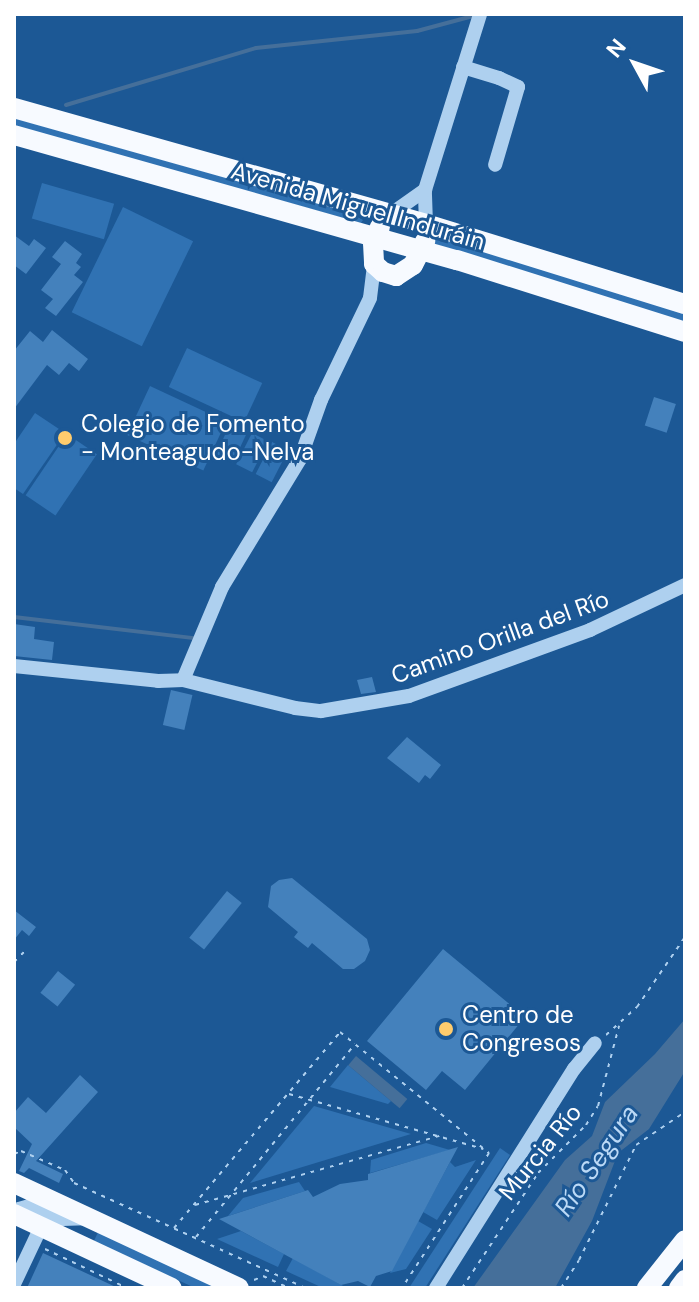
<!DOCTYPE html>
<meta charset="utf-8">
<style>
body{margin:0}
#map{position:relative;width:699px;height:1302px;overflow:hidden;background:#1c5895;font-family:"DM Sans",sans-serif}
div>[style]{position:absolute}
.green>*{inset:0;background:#3072b3;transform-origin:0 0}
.water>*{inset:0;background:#456f9a;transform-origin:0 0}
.stream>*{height:4px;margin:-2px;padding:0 2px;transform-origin:2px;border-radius:2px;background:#456f9a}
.building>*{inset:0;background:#4481bc;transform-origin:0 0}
.path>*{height:2px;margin-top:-1px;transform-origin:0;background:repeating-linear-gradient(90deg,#aed0ef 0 4px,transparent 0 10px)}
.minor>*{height:14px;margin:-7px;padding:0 7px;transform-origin:7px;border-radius:7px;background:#aed0ef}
.major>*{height:20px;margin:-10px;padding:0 10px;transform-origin:10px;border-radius:10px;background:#f7faff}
.dots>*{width:22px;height:22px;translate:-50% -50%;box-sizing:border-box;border:4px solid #1c5895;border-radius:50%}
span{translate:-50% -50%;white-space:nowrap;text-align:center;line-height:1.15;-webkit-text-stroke:6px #1c5895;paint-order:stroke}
.street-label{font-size:24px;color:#fff}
.poi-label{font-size:24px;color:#fff}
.left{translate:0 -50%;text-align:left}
.water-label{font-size:26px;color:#bbd9f6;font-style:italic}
.frame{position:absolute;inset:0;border:16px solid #fff;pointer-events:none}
.north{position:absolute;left:595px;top:24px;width:80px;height:80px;-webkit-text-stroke:6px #1c5895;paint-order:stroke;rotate:310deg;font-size:22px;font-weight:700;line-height:32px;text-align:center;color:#fff}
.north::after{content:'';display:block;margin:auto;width:28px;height:36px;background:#fff;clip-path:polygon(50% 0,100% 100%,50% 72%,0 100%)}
</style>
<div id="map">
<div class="green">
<i style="clip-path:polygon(14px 118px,349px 212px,363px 220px,361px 223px,14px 126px)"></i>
<i style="left:42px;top:183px;width:75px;height:37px;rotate:16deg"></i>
<i style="left:123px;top:207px;width:78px;height:117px;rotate:26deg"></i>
<i style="left:434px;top:236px;width:263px;height:9px;rotate:17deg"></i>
<i style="left:187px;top:348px;width:83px;height:43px;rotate:25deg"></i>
<i style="left:150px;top:386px;width:84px;height:54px;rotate:25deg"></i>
<i style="clip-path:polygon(35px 413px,65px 433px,23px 494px,14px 488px,14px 444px)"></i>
<i style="left:231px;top:422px;width:19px;height:36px;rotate:25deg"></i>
<i style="left:252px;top:433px;width:18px;height:35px;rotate:27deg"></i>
<i style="left:67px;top:434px;width:36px;height:74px;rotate:34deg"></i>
<i style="left:272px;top:442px;width:18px;height:36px;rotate:27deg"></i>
<i style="clip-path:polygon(348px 1065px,391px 1101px,388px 1104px,330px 1087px)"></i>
<i style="clip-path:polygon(314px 1106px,411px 1134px,250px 1183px)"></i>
<i style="clip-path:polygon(426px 1143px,450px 1150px,370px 1173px,371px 1160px)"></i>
<i style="clip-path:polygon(500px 1148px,510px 1155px,425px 1288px,409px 1288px)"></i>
<i style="clip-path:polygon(476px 1160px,437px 1220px,423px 1212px,450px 1162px,455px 1167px)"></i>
<i style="clip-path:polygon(299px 1182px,305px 1191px,228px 1216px,243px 1198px)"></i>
<i style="clip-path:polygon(418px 1221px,432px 1229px,406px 1269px,390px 1273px)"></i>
<i style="clip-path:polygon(241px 1231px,284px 1254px,278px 1267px,217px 1239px)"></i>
<i style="clip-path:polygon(98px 1232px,217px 1288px,195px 1288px,94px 1241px)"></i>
<i style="clip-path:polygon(293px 1258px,345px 1287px,323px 1288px,286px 1271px)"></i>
</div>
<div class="water">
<i style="clip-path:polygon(685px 1019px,685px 1071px,649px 1129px,618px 1153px,592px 1221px,555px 1288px,473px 1288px,565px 1160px,592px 1136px,605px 1102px,655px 1054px)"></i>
<i style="left:356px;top:1056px;width:67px;height:12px;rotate:40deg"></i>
</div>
<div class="stream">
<i style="left:66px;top:105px;width:198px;rotate:-16.7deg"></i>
<i style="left:256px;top:48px;width:162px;rotate:-6deg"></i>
<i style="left:417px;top:31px;width:58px;rotate:-15deg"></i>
<i style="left:14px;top:617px;width:181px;rotate:6.7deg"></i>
</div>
<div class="building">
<i style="clip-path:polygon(14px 235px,29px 246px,34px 239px,46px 248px,26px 274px,14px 265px)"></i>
<i style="clip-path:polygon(65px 241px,82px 254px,76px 263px,81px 267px,74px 275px,83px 282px,56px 316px,45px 308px,53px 299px,41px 290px,61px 264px,52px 257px)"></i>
<i style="clip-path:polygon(52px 330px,88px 359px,79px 371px,69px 363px,59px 375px,47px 365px,14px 409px,14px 351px,30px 331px,43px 342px)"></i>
<i style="left:654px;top:397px;width:23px;height:30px;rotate:18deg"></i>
<i style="clip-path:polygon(14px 624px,35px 627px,34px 639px,54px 642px,52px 660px,14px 656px)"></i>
<i style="clip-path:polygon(372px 677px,376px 692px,361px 694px,357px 680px)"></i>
<i style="left:171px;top:690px;width:22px;height:36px;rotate:13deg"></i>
<i style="clip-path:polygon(407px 737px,441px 765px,430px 779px,425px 775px,419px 783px,387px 758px)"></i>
<i style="clip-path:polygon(292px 878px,367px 939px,370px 950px,365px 961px,354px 969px,343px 969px,312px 943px,308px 948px,294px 937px,298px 932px,268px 907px,271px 886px,279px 880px)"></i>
<i style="left:227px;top:891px;width:19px;height:60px;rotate:39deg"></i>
<i style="clip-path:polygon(14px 910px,36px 927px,29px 936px,22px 930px,14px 940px)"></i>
<i style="clip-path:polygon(443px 949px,525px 1017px,465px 1090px,442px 1071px,426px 1090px,367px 1041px)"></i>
<i style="left:58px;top:971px;width:22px;height:28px;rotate:39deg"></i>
<i style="clip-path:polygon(80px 1075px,98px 1092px,36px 1161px,63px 1174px,59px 1183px,29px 1168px,24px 1173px,19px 1171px,32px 1144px,14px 1127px,14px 1113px,28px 1097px,46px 1113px)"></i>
<i style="clip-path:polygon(458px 1147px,392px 1271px,376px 1276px,370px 1287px,358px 1281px,341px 1285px,219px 1219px,308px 1190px,313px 1197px,340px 1184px,368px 1180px,368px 1174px)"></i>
<i style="clip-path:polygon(43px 1253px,118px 1288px,27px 1288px)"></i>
</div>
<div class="path">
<i style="left:14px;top:962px;width:18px;rotate:-45deg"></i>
<i style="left:606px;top:1035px;width:42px;rotate:-42.1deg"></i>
<i style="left:637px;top:1007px;width:85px;rotate:-55.6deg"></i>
<i style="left:289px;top:1094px;width:202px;rotate:15.8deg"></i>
<i style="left:14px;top:1154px;width:8px;rotate:-23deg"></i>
<i style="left:21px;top:1151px;width:48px;rotate:23.4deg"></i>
<i style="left:65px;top:1170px;width:16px;rotate:55deg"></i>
<i style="left:74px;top:1183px;width:255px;rotate:24.4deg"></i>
<i style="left:195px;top:1205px;width:254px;rotate:-15.8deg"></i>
<i style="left:174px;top:1228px;width:257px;rotate:-49.7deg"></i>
<i style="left:340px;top:1032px;width:192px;rotate:39.1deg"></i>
<i style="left:489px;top:1153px;width:161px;rotate:122.8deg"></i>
<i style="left:196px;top:1237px;width:250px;rotate:-50.5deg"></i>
<i style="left:45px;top:1249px;width:91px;rotate:25.4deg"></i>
<i style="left:254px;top:1280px;width:10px;rotate:-24deg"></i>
<i style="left:263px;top:1276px;width:29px;rotate:25deg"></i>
<i style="left:462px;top:1288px;width:138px;rotate:-56.5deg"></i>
<i style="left:538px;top:1173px;width:68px;rotate:-45deg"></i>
<i style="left:586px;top:1125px;width:22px;rotate:-58deg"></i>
<i style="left:598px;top:1106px;width:83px;rotate:-75.3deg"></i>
<i style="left:561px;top:1288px;width:33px;rotate:-57deg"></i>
<i style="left:579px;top:1260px;width:128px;rotate:-63.6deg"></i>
<i style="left:636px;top:1145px;width:59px;rotate:-34deg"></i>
</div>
<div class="minor">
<i style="left:463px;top:67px;width:38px;rotate:17deg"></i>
<i style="left:499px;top:78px;width:21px;rotate:25deg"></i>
<i style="left:518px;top:87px;width:81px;rotate:106.4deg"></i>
<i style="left:391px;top:214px;width:42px;rotate:-35.2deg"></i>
<i style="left:426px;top:224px;width:34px;rotate:-92deg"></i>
<i style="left:425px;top:190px;width:184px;rotate:-72.6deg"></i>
<i style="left:14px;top:666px;width:145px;rotate:5.9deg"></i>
<i style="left:158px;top:681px;width:25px;rotate:-2deg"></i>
<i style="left:183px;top:680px;width:115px;rotate:14deg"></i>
<i style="left:295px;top:708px;width:26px;rotate:7deg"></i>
<i style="left:321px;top:711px;width:89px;rotate:-9.7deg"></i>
<i style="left:409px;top:696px;width:193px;rotate:-20deg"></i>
<i style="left:590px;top:630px;width:105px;rotate:-25.3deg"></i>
<i style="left:183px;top:680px;width:101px;rotate:-67.2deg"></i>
<i style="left:222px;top:587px;width:150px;rotate:-58.6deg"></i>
<i style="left:300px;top:459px;width:63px;rotate:-70.4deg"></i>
<i style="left:321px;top:400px;width:113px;rotate:-64.3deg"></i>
<i style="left:370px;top:298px;width:34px;rotate:-83deg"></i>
<i style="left:14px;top:1217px;width:9px;rotate:-58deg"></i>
<i style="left:19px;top:1209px;width:10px;rotate:-17deg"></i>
<i style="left:29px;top:1206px;width:35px;rotate:22deg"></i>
<i style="left:62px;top:1219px;width:23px;rotate:-2deg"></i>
<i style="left:14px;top:1284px;width:63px;rotate:-64.7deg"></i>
<i style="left:436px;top:1288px;width:259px;rotate:-57.8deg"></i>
<i style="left:574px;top:1069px;width:33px;rotate:-51deg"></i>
</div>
<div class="major">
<i style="left:14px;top:108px;width:428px;rotate:15.7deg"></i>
<i style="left:426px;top:224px;width:271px;rotate:17.2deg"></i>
<i style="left:14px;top:135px;width:460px;rotate:15.8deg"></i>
<i style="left:457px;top:260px;width:239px;rotate:17.5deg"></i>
<i style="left:380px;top:227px;width:17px;rotate:114deg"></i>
<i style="left:373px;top:243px;width:21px;rotate:87deg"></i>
<i style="left:374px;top:264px;width:12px;rotate:42deg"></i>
<i style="left:383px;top:272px;width:14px;rotate:17deg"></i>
<i style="left:396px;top:276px;width:20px;rotate:-33deg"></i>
<i style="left:413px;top:265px;width:27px;rotate:-63deg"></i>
<i style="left:14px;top:1183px;width:248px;rotate:25deg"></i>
<i style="left:14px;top:1214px;width:174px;rotate:25.1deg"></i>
<i style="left:647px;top:1288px;width:61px;rotate:-51.6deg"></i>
<i style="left:679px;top:1288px;width:10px;rotate:-53deg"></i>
</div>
<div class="dots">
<i style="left:65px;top:438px;background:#ffcc6d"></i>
<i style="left:446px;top:1029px;background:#ffcc6d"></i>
</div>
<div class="street-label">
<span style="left:358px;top:206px;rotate:16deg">Avenida Miguel Induráin</span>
<span style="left:500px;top:637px;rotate:-20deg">Camino Orilla del Río</span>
<span style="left:540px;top:1152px;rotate:-51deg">Murcia Río</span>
</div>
<div class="poi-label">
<span class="left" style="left:81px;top:438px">Colegio de Fomento<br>- Monteagudo-Nelva</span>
<span class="left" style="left:462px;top:1029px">Centro de<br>Congresos</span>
</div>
<div class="water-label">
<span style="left:597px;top:1161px;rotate:-56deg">Río Segura</span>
</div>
<div class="frame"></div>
<div class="north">N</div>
</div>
